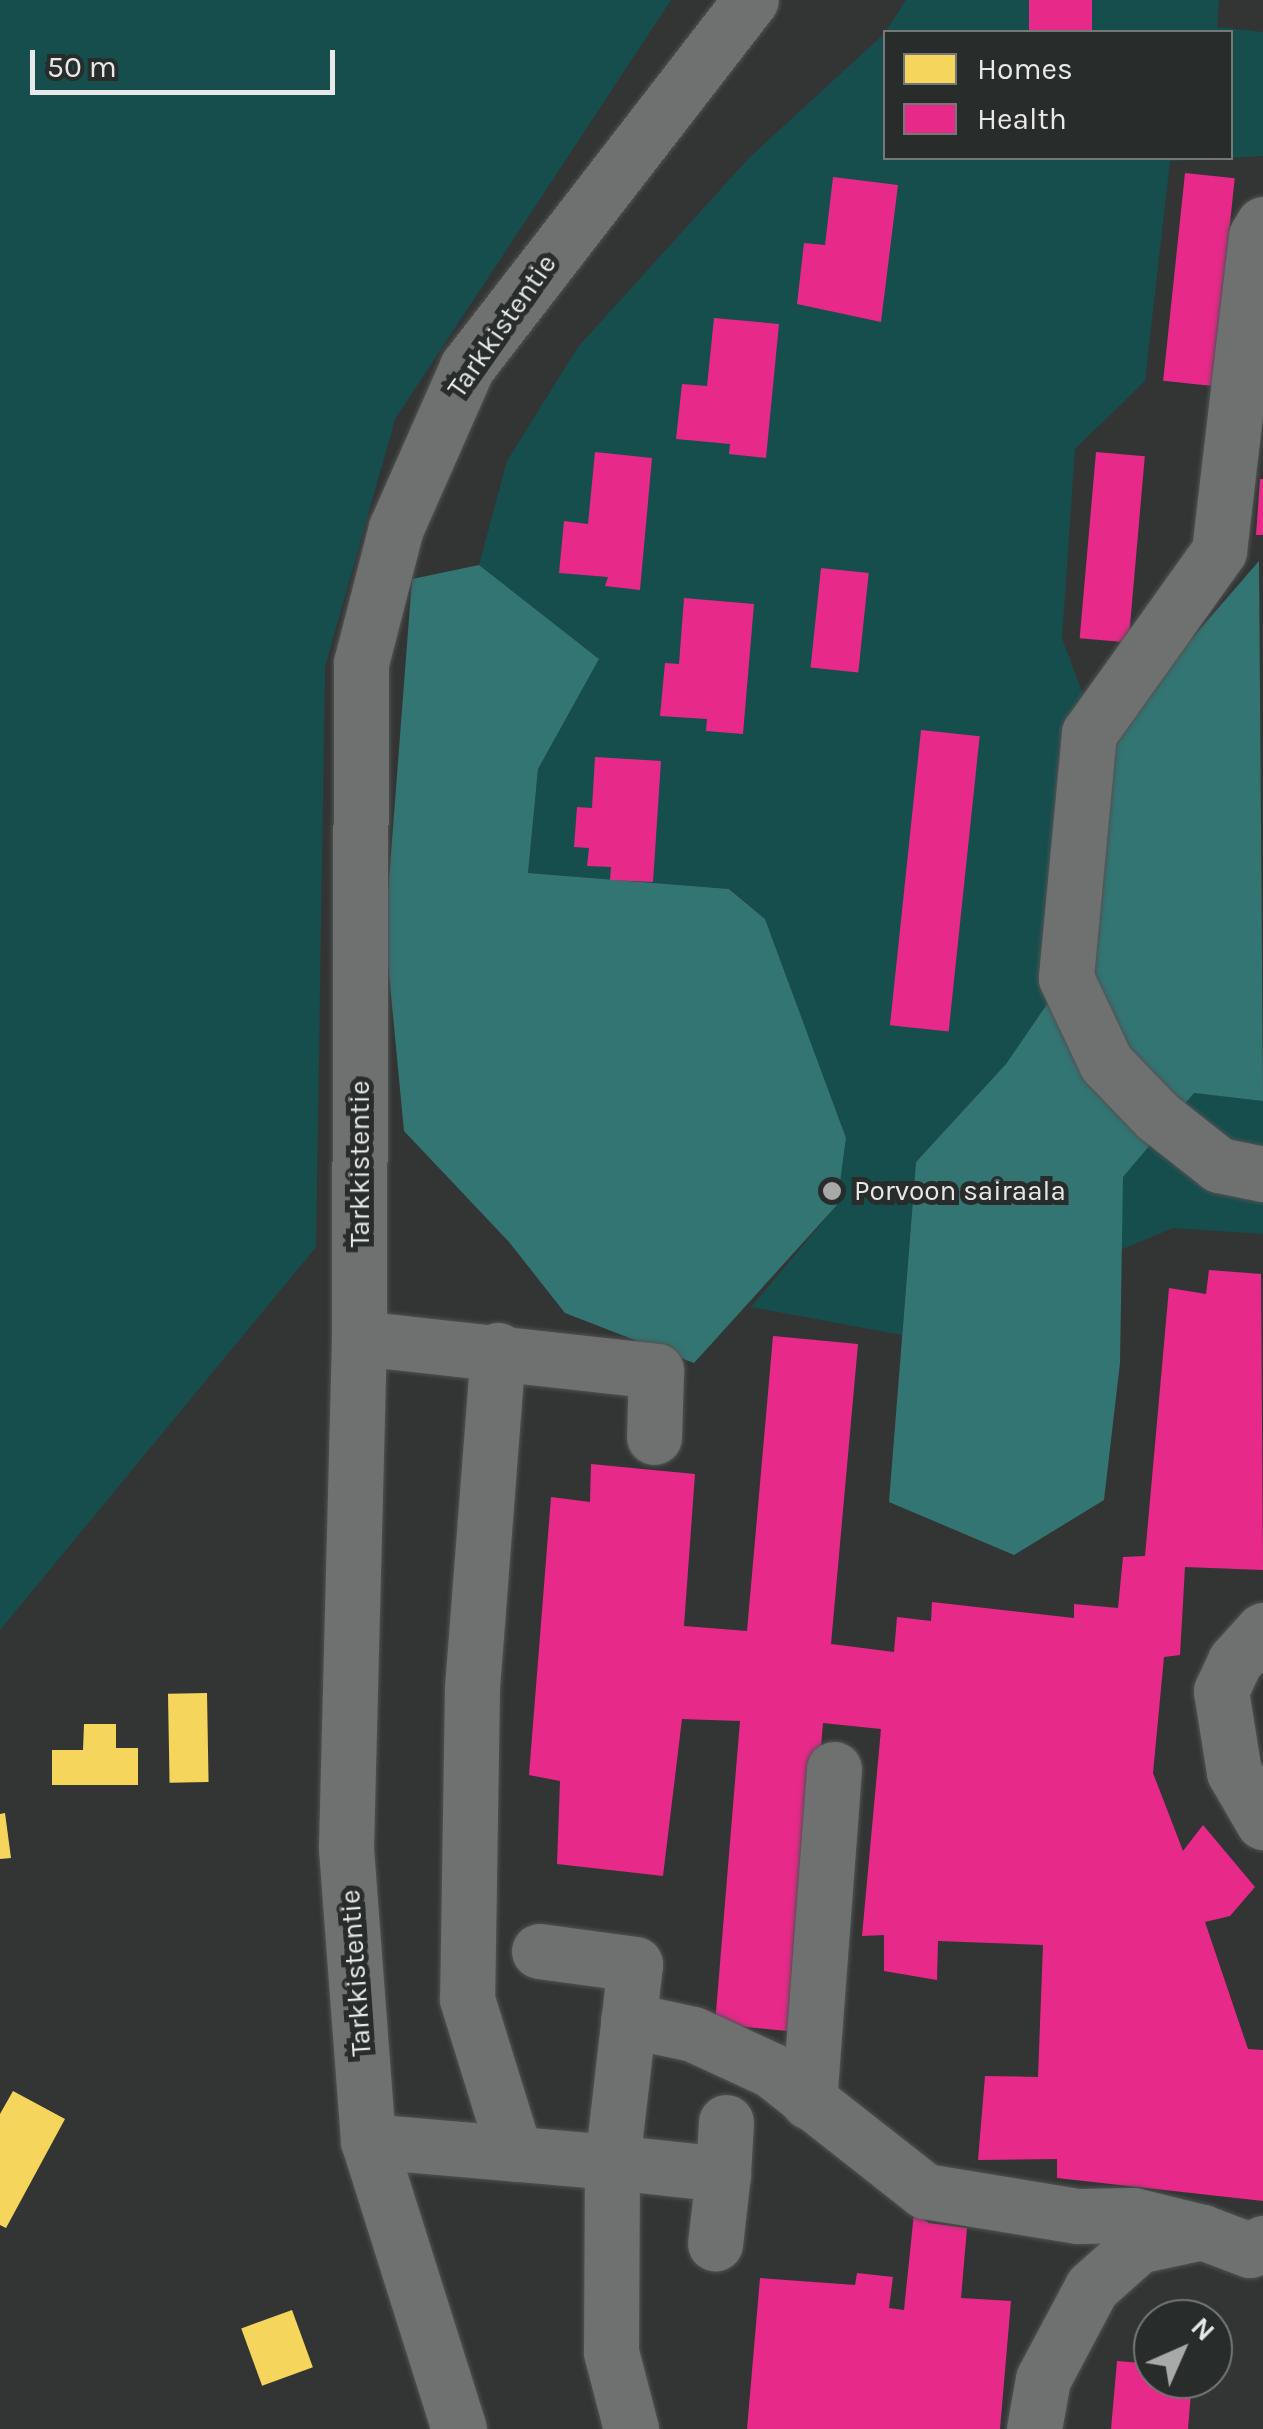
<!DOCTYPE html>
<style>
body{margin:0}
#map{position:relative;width:1263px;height:2429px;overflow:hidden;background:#333535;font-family:Karla,sans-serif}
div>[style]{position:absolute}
.green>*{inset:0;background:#154e4d}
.forest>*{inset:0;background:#337573}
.homes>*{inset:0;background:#f6d55c;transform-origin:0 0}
.health>*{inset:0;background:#e7298a;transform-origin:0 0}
.roads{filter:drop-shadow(0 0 2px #505252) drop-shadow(0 0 2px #505252)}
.minor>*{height:55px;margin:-27.5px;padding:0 27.5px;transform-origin:27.5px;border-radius:27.5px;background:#6f7171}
.dots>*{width:28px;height:28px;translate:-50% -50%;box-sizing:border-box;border:5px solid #282c2b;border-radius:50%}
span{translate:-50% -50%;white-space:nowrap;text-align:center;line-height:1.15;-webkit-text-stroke:10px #282c2b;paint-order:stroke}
.street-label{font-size:28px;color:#e7e9e9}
.poi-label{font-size:28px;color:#e7e9e9}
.left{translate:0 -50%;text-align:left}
.legend{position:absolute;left:883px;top:30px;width:350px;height:130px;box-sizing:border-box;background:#282c2b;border:2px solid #747877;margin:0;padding:12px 18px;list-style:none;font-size:30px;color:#e7e9e9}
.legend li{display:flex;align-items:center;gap:20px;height:50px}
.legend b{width:50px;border:2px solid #747877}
.north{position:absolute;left:1133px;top:2299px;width:100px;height:100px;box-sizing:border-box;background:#282c2b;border:2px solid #747877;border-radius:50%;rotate:45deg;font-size:28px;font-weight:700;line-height:40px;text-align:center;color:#e7e9e9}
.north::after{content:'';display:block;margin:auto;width:35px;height:45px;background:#a8aaaa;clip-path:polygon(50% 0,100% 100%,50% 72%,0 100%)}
.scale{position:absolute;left:30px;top:50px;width:305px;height:45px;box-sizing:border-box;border:5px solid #e7e9e9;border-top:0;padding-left:12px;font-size:30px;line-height:35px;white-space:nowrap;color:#e7e9e9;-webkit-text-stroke:8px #282c2b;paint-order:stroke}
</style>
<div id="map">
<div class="green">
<i style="clip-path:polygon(0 0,671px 0,395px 419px,325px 667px,316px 1247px,0 1630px)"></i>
<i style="clip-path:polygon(evenodd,906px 0,1219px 0,1217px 27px,1263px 32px,1263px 156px,1170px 161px,1145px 381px,1075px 449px,1062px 638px,1101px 743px,1084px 950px,1006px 1064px,916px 1162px,902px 1335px,751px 1307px,837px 1205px,846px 1138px,765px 919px,730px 889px,528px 873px,538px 769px,599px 659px,479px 565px,507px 461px,578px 347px,749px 158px,885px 33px,906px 0,886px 32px,1230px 32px,1230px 158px,886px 158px,886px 32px)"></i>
<i style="clip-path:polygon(1194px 1093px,1263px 1101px,1263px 1234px,1173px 1228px,1118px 1251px,1123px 1177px)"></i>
</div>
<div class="forest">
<i style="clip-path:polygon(1259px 561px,1263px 1101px,1194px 1093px,1123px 1177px,1120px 1363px,1104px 1500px,1014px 1555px,889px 1502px,916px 1162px,1006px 1064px,1084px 950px,1101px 743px)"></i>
<i style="clip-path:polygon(479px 565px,599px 659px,538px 769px,528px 873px,729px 889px,765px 919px,846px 1138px,837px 1205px,694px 1363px,565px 1313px,509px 1242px,404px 1131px,385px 932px,412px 579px)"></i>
</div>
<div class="homes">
<i style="left:207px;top:1693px;width:89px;height:39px;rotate:89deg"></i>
<i style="clip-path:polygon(84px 1724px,116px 1724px,116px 1748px,138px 1748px,138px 1785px,52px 1785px,52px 1750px,83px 1750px)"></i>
<i style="clip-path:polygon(5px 1813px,11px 1858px,0 1859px,0 1814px)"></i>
<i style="clip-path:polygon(13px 2091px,65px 2119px,6px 2228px,0 2225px,0 2114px)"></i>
<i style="left:292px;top:2310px;width:61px;height:54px;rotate:70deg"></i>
</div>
<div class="health">
<i style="left:1029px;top:0;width:63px;height:32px"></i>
<i style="left:1185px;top:173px;width:50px;height:209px;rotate:6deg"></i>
<i style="clip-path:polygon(833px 177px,898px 185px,881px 322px,797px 304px,804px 243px,825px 245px)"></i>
<i style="clip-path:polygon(714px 318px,779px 324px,766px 458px,729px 454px,730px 444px,676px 439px,682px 384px,707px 386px)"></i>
<i style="clip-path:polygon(595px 452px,652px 458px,640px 590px,605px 586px,608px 577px,559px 573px,564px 521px,588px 524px)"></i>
<i style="left:1096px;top:452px;width:49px;height:187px;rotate:5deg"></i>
<i style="clip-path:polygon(1260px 479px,1263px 479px,1263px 535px,1256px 535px)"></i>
<i style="left:821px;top:568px;width:48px;height:100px;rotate:6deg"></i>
<i style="clip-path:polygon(684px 598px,754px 604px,743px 734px,706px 731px,707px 719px,660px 716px,665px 663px,679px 664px)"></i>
<i style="left:921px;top:730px;width:59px;height:297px;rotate:6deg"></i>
<i style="clip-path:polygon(595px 757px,661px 761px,653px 882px,610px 880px,611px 867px,587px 866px,589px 848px,574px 847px,577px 807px,592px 808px)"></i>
<i style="clip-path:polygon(1209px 1270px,1261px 1274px,1263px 1570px,1185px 1567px,1180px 1655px,1164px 1657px,1153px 1773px,1183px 1851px,1203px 1825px,1255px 1887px,1230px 1916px,1205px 1922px,1248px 2049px,1263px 2050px,1263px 2201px,1057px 2178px,1057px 2159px,978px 2160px,985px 2076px,1038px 2077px,1043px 1945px,938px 1941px,937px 1980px,884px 1971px,884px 1935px,862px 1936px,881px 1729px,823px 1723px,797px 2032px,715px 2024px,740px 1721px,682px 1719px,663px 1876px,557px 1864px,560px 1781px,529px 1775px,551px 1497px,590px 1502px,591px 1464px,695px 1474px,684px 1626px,747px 1631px,773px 1336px,858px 1344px,831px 1644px,894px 1652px,897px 1617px,931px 1621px,932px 1602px,1074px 1618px,1074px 1604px,1118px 1608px,1123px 1557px,1145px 1556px,1169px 1288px,1206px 1294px)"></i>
<i style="clip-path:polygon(914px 2213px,929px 2223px,967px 2228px,961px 2298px,1011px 2301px,1000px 2429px,747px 2429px,760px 2278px,855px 2285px,857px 2273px,893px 2277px,889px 2308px,904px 2310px)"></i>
<i style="clip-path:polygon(1117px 2361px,1153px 2364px,1153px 2379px,1192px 2379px,1188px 2429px,1111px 2429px)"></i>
</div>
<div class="roads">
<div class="minor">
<i style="left:1263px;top:224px;width:14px;rotate:120deg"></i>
<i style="left:1256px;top:236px;width:317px;rotate:96.7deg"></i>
<i style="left:1219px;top:551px;width:224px;rotate:125.5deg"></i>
<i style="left:1089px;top:733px;width:246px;rotate:95.4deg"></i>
<i style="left:1066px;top:978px;width:94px;rotate:64.8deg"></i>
<i style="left:1106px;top:1063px;width:74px;rotate:46.1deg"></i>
<i style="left:1157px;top:1116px;width:79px;rotate:38.3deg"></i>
<i style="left:1219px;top:1165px;width:45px;rotate:11.6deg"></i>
<i style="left:359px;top:1338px;width:299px;rotate:6.3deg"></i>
<i style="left:656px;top:1371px;width:66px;rotate:91.7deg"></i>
<i style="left:498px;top:1350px;width:339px;rotate:94.4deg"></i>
<i style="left:472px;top:1688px;width:311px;rotate:90.9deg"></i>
<i style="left:467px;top:1999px;width:162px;rotate:72.8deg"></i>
<i style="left:1263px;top:1630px;width:42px;rotate:132.1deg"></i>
<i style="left:1235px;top:1661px;width:33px;rotate:115deg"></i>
<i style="left:1221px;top:1691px;width:82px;rotate:80.9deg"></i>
<i style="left:1234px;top:1772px;width:58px;rotate:59.9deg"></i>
<i style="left:539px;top:1951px;width:97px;rotate:7.7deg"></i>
<i style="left:635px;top:1964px;width:199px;rotate:96.6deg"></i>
<i style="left:612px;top:2162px;width:112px;rotate:6.2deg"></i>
<i style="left:723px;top:2174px;width:70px;rotate:96.5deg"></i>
<i style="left:628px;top:2020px;width:66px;rotate:12.2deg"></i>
<i style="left:693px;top:2034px;width:86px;rotate:24.8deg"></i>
<i style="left:771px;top:2070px;width:196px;rotate:38.2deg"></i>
<i style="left:925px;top:2191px;width:155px;rotate:9.3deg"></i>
<i style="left:1078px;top:2216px;width:55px;rotate:-1deg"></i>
<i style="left:1133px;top:2215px;width:71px;rotate:13.8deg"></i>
<i style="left:809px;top:2102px;width:334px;rotate:-85.7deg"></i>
<i style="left:368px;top:2141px;width:245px;rotate:4.9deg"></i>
<i style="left:612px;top:2162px;width:190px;rotate:90.3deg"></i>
<i style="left:611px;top:2352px;width:80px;rotate:75.4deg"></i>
<i style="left:723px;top:2174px;width:52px;rotate:-86.7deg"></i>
<i style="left:459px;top:2429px;width:302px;rotate:-107.5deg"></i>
<i style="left:368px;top:2141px;width:295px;rotate:-94.3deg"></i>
<i style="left:346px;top:1847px;width:509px;rotate:-88.54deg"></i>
<i style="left:359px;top:1338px;width:675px;rotate:-89.83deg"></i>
<i style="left:361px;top:663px;width:139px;rotate:-75.5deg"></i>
<i style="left:396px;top:528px;width:176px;rotate:-66.2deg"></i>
<i style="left:467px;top:367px;width:464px;rotate:-52.3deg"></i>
<i style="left:1034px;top:2429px;width:51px;rotate:-79.8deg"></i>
<i style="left:1043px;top:2379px;width:104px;rotate:-62deg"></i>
<i style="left:1092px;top:2287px;width:62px;rotate:-41.7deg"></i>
<i style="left:1138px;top:2246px;width:66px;rotate:-12.3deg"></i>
<i style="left:1202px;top:2232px;width:51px;rotate:20.6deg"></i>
<i style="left:1250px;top:2250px;width:15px;rotate:-28deg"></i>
</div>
</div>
<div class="dots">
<i style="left:832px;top:1191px;background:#a8aaaa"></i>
</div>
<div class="street-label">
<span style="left:502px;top:326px;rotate:-55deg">Tarkkistentie</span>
<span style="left:360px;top:1164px;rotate:-90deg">Tarkkistentie</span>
<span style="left:356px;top:1973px;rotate:-94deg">Tarkkistentie</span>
</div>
<div class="poi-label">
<span class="left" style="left:854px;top:1191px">Porvoon sairaala</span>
</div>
<ul class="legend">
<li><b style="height:28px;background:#f6d55c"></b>Homes</li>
<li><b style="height:28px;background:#e7298a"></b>Health</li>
</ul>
<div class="north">N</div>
<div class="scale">50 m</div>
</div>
